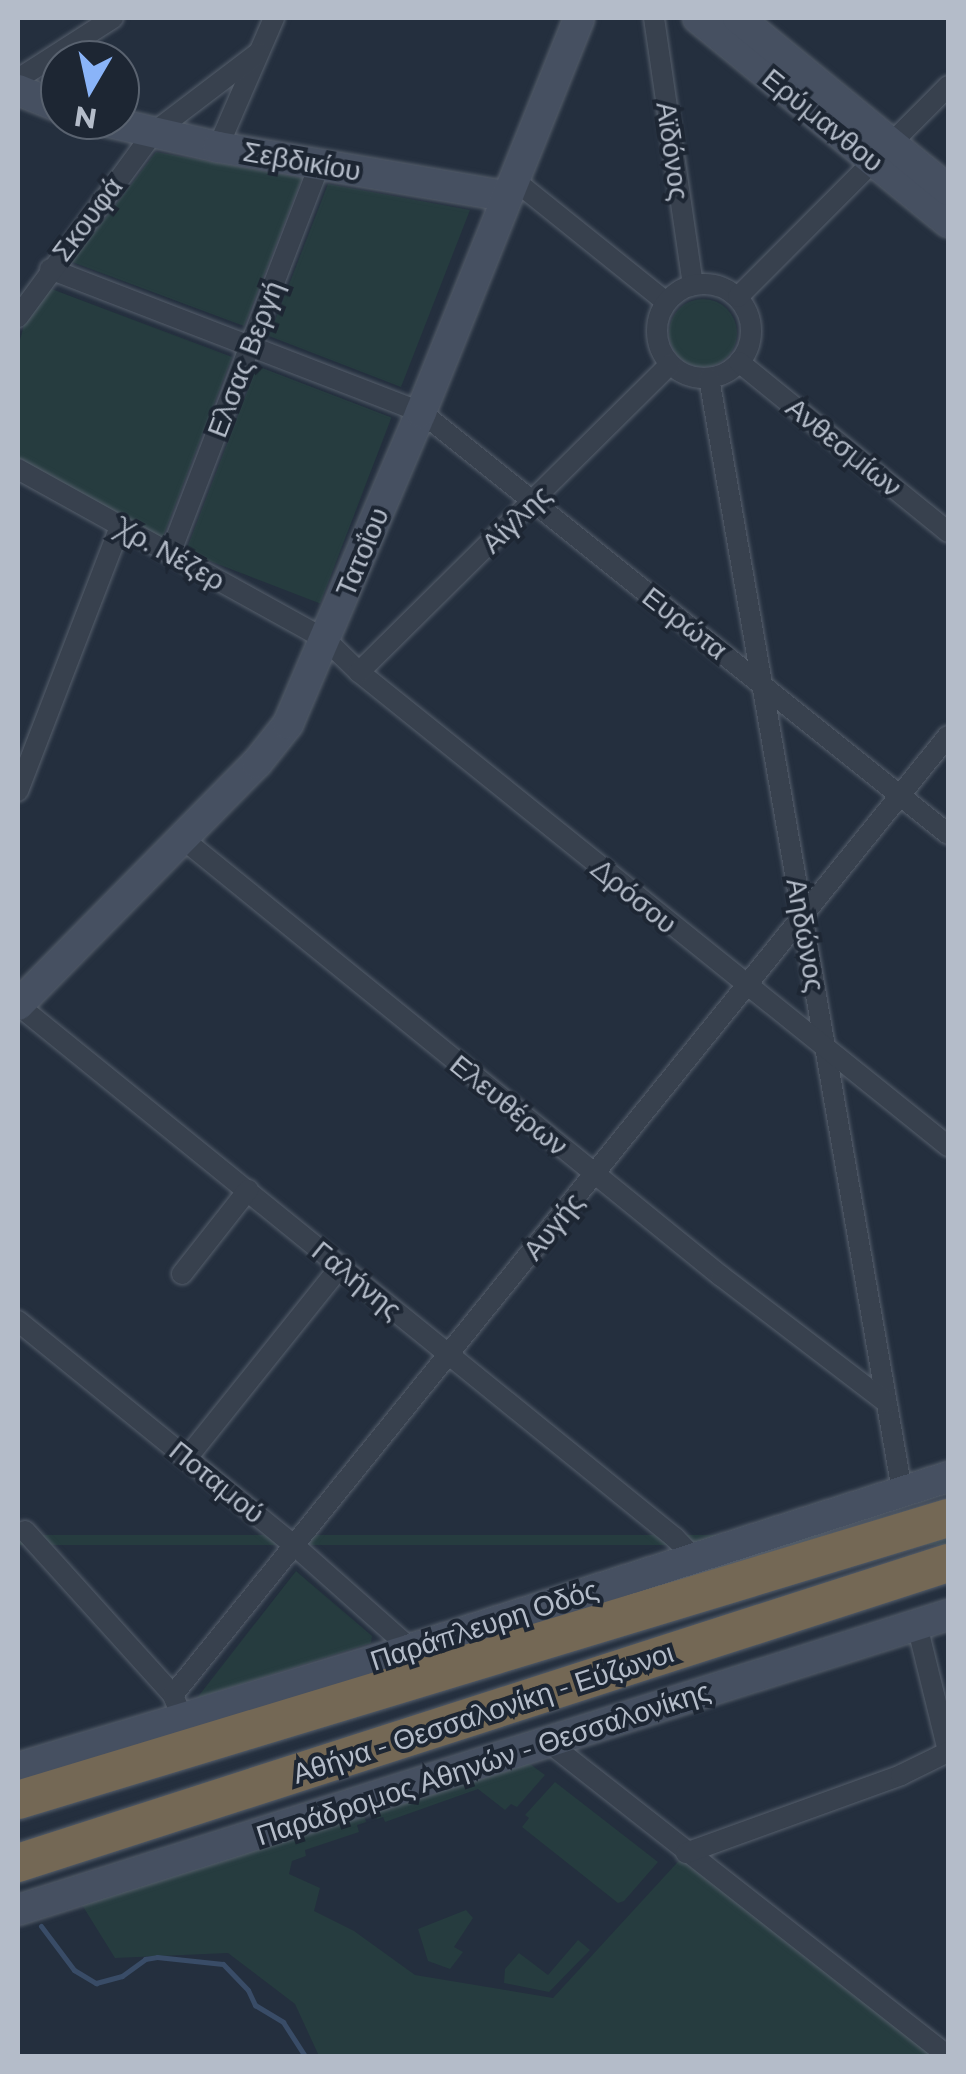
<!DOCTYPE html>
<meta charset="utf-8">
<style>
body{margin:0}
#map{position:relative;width:966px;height:2074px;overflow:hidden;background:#242f3e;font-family:Montserrat,sans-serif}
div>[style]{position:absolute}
.green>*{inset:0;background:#263c3f;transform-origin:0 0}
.round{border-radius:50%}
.stream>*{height:5px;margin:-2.5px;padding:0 2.5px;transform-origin:2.5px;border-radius:2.5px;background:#394c67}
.roads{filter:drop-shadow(0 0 2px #565f6c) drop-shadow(0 0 2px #565f6c)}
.street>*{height:20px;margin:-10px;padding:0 10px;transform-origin:10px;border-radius:10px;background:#38414e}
.street>.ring{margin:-10px;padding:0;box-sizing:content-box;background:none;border:20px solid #38414e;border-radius:50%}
.secondary>*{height:30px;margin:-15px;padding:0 15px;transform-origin:15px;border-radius:15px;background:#465061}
.highway>*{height:38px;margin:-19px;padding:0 19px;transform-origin:19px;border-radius:19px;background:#746855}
span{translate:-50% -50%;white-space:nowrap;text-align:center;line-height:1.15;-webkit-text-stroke:8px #1d2633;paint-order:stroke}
.street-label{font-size:28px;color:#b4bcc9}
.frame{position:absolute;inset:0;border:20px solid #b4bcc9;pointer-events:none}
.north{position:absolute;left:40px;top:40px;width:100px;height:100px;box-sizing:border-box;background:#1d2633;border:2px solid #59626f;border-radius:50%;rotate:189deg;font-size:28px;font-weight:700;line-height:40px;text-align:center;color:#b4bcc9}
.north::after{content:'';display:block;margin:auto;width:35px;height:45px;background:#8ab4f8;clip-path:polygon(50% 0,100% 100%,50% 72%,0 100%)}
</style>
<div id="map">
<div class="green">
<i style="clip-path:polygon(156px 152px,302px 178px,244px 326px,72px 262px)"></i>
<i style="clip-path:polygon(328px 184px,470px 210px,401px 387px,269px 336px)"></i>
<i style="clip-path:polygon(49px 288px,232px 357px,162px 539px,18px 458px,18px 347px,26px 318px)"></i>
<i class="round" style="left:669px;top:299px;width:68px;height:68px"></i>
<i style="left:257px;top:366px;width:144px;height:199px;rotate:21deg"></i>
<i style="left:948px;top:1535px;width:10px;height:974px;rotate:90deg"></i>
<i style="clip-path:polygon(296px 1571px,372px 1636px,371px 1643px,197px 1698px)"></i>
<i style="clip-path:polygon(523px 1759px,545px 1775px,517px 1807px,511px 1804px,505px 1810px,478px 1789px,385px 1822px,383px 1817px,377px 1819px,373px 1806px)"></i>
<i style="clip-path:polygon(555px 1782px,658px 1862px,624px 1901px,618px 1903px,522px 1827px,529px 1818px,525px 1815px)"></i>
<i style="clip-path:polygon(362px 1809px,366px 1822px,357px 1825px,359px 1832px,305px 1850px,306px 1856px,292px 1861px,289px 1874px,320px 1888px,314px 1911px,354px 1931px,415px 1975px,553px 1998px,686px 1853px,947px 2056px,319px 2056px,295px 2004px,228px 1953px,115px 1958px,79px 1900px)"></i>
<i style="clip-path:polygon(466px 1910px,473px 1918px,454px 1947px,463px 1952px,450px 1969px,428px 1961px,418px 1929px)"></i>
<i style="clip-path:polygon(578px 1940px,590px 1950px,549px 1992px,504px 1983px,505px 1969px,519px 1953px,548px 1975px)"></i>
</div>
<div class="stream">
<i style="left:41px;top:1926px;width:55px;rotate:53.1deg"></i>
<i style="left:74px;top:1970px;width:26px;rotate:31deg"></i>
<i style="left:96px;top:1983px;width:27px;rotate:-15deg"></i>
<i style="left:122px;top:1976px;width:29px;rotate:-36deg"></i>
<i style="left:145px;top:1959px;width:12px;rotate:-9deg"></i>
<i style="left:157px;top:1957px;width:66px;rotate:6.1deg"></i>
<i style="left:223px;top:1964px;width:36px;rotate:46deg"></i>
<i style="left:248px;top:1990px;width:17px;rotate:65deg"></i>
<i style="left:255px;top:2005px;width:33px;rotate:31deg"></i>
<i style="left:283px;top:2022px;width:40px;rotate:57.1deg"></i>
</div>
<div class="roads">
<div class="street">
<i style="left:654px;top:18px;width:270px;rotate:81.7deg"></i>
<i style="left:18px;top:79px;width:113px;rotate:-32.7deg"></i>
<i style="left:218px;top:147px;width:141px;rotate:-66.5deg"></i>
<i style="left:513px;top:179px;width:196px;rotate:38.8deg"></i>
<i style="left:50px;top:269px;width:398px;rotate:21.1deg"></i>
<i style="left:421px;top:412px;width:675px;rotate:38.69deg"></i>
<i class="ring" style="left:657px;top:284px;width:74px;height:74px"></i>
<i style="left:738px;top:297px;width:298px;rotate:-45.1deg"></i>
<i style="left:18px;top:317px;width:228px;rotate:-53.7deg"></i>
<i style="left:153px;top:133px;width:132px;rotate:-37.3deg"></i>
<i style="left:739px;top:362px;width:269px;rotate:39.1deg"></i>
<i style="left:709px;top:378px;width:1130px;rotate:80.16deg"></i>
<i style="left:18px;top:469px;width:351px;rotate:29deg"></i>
<i style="left:325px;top:639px;width:47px;rotate:44.1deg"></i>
<i style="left:359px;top:672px;width:756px;rotate:38.83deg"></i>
<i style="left:170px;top:554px;width:418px;rotate:-69deg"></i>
<i style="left:359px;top:672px;width:438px;rotate:-44.7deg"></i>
<i style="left:18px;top:791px;width:283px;rotate:-68.9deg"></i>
<i style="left:183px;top:839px;width:693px;rotate:39.09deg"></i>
<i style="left:721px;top:1276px;width:208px;rotate:37.4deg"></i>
<i style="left:18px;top:1005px;width:846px;rotate:39.05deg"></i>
<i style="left:675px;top:1538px;width:28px;rotate:46deg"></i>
<i style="left:182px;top:1274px;width:107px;rotate:-51.8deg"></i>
<i style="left:18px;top:1321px;width:357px;rotate:39.1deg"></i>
<i style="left:295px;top:1546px;width:155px;rotate:41.6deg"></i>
<i style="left:187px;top:1458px;width:246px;rotate:-51.3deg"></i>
<i style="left:25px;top:1531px;width:221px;rotate:47.9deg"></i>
<i style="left:917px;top:1625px;width:130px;rotate:76.2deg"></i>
<i style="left:183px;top:1719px;width:26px;rotate:-113deg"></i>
<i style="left:173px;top:1695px;width:1233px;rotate:-51.06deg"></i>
<i style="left:548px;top:1742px;width:509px;rotate:38.13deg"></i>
<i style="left:686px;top:1853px;width:229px;rotate:-19.9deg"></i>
<i style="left:901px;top:1775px;width:52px;rotate:-26.1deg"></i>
</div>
<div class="secondary">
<i style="left:698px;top:18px;width:323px;rotate:39.2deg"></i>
<i style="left:738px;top:18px;width:271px;rotate:39.3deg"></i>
<i style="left:18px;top:90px;width:45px;rotate:22deg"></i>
<i style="left:100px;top:120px;width:121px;rotate:12.9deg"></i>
<i style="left:218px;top:147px;width:292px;rotate:9.7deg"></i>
<i style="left:18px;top:1005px;width:340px;rotate:-45.4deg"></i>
<i style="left:257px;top:763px;width:50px;rotate:-51.5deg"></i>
<i style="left:288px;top:724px;width:339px;rotate:-66.9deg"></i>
<i style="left:421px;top:412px;width:424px;rotate:-68.1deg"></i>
<i style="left:18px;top:1768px;width:411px;rotate:-16.8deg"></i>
<i style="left:411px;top:1649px;width:564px;rotate:-17.76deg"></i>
<i style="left:18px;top:1910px;width:976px;rotate:-17.6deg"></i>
</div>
<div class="highway">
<i style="left:18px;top:1800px;width:972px;rotate:-16.87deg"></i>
<i style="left:18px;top:1863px;width:977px;rotate:-17.88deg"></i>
</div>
</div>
<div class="street-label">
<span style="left:823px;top:120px;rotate:39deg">Ερύμανθου</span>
<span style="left:673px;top:151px;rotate:82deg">Αϊδόνος</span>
<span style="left:302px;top:161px;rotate:10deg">Σεβδικίου</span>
<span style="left:87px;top:219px;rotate:-53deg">Σκουφά</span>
<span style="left:245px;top:359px;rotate:-69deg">Ελσας Βεργή</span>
<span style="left:844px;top:447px;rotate:39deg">Ανθεσμίων</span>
<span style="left:516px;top:519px;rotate:-44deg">Αίγλης</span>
<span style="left:362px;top:552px;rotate:-67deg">Τατοΐου</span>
<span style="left:171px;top:554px;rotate:29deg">Χρ. Νέζερ</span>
<span style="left:685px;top:623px;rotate:38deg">Ευρώτα</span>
<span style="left:634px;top:896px;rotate:39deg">Δρόσου</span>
<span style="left:806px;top:935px;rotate:80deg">Αηδώνος</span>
<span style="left:509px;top:1105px;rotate:39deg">Ελευθέρων</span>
<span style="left:553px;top:1226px;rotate:-51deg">Αυγής</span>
<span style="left:357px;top:1280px;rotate:39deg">Γαλήνης</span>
<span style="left:217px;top:1482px;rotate:39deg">Ποταμού</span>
<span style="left:484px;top:1625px;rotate:-18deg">Παράπλευρη Οδός</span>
<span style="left:483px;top:1713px;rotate:-18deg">Αθήνα - Θεσσαλονίκη - Εύζωνοι</span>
<span style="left:483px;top:1763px;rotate:-18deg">Παράδρομος Αθηνών - Θεσσαλονίκης</span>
</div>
<div class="frame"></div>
<div class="north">N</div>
</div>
